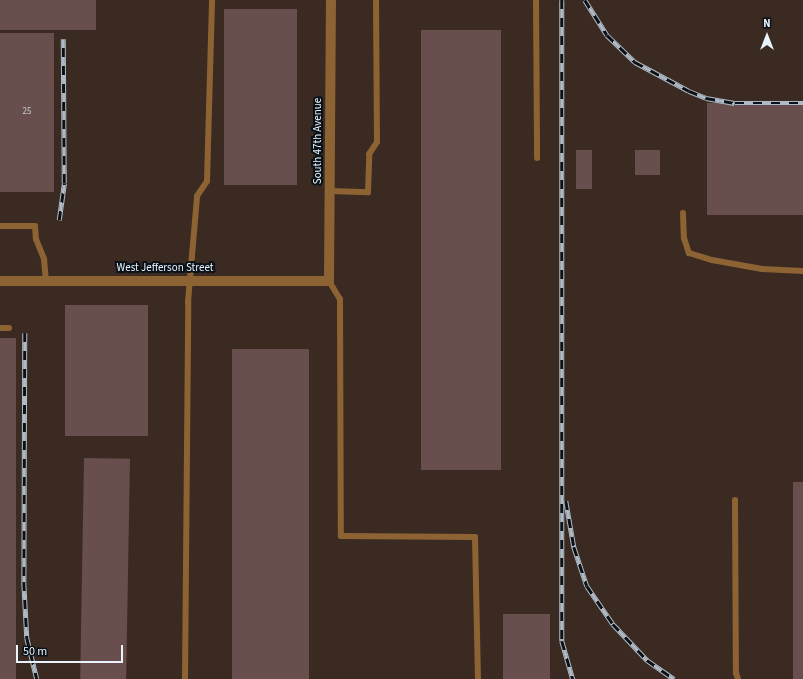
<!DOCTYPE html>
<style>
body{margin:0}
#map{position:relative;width:803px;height:679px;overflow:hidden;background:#192938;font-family:"Source Sans 3",sans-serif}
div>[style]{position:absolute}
.industrial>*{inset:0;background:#3b2a21;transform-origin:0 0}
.building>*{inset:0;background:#684e4d;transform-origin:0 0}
.service>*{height:6px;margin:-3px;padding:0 3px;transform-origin:3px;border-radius:3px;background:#8d6334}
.minor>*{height:10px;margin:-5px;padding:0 5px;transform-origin:5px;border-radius:5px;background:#8d6334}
.rail>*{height:4.5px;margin-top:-2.25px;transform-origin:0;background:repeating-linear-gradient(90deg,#0a1117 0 9px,#aebbc6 0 18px);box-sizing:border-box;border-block:1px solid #aebbc6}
span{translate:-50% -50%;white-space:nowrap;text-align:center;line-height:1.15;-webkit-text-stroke:4px #0a1117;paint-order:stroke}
.number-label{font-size:9px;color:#c8cad1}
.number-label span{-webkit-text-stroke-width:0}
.street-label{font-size:11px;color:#e8f3fd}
.north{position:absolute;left:747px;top:16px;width:40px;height:40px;-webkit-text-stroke:3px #0a1117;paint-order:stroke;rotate:0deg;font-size:11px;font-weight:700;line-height:16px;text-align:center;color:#e8f3fd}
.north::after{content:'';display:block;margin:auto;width:14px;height:18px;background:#e8f3fd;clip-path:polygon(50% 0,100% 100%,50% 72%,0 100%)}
.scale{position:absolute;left:16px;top:645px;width:107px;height:18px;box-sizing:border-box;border:2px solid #e8f3fd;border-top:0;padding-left:5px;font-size:12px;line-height:14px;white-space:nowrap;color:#e8f3fd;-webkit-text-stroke:3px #0a1117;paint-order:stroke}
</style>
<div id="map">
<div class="industrial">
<i style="left:0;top:0;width:803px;height:679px"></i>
</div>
<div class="building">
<i style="left:0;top:0;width:96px;height:30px"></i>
<i style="left:224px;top:9px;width:73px;height:176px"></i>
<i style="left:421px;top:30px;width:80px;height:440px"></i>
<i style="left:0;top:33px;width:54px;height:159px"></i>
<i style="left:803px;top:103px;width:112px;height:96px;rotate:90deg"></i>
<i style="left:576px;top:150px;width:16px;height:39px"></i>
<i style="left:635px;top:150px;width:25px;height:25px"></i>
<i style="left:65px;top:305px;width:83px;height:131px"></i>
<i style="left:0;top:338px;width:16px;height:341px"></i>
<i style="left:232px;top:349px;width:77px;height:330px"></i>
<i style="left:84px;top:458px;width:46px;height:221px;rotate:1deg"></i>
<i style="left:793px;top:482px;width:10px;height:197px"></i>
<i style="left:503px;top:614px;width:47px;height:65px"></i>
</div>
<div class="service">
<i style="left:536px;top:0;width:158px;rotate:89.6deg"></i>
<i style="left:330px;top:191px;width:38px;rotate:2deg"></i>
<i style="left:368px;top:192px;width:38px;rotate:-88deg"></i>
<i style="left:369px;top:154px;width:14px;rotate:-56deg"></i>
<i style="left:377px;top:142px;width:142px;rotate:-90.4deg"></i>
<i style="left:683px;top:213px;width:25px;rotate:88deg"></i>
<i style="left:684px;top:238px;width:16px;rotate:72deg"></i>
<i style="left:689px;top:253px;width:24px;rotate:17deg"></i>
<i style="left:712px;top:260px;width:51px;rotate:10.2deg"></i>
<i style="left:762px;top:269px;width:41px;rotate:2.8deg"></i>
<i style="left:0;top:226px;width:35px"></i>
<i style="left:35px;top:226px;width:13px;rotate:86deg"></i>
<i style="left:36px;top:239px;width:22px;rotate:68deg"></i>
<i style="left:44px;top:259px;width:22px;rotate:85deg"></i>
<i style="left:329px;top:281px;width:21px;rotate:59deg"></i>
<i style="left:340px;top:299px;width:237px;rotate:89.8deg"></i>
<i style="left:341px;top:536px;width:134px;rotate:0.4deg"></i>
<i style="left:475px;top:537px;width:142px;rotate:88.8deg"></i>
<i style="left:0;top:328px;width:9px"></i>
<i style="left:735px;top:500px;width:173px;rotate:89.7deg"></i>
<i style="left:736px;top:673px;width:6px;rotate:72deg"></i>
<i style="left:185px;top:679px;width:377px;rotate:-89.5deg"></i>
<i style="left:188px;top:302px;width:106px;rotate:-85.1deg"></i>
<i style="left:197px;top:196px;width:18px;rotate:-56deg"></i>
<i style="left:207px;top:181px;width:181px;rotate:-88.4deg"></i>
</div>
<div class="minor">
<i style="left:0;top:281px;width:329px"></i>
<i style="left:329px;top:281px;width:281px;rotate:-89.6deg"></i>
</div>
<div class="rail">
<i style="left:562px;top:0;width:641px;rotate:90deg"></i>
<i style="left:562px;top:641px;width:40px;rotate:74deg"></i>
<i style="left:585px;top:0;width:41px;rotate:57.8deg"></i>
<i style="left:607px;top:35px;width:39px;rotate:44deg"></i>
<i style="left:635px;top:62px;width:61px;rotate:28.2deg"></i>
<i style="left:689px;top:91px;width:18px;rotate:22deg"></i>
<i style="left:706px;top:98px;width:29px;rotate:10deg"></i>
<i style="left:735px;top:103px;width:68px"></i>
<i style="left:59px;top:220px;width:37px;rotate:-82deg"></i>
<i style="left:64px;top:183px;width:144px;rotate:-90.4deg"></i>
<i style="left:25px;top:333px;width:249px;rotate:90.2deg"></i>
<i style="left:24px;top:582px;width:56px;rotate:86.9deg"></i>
<i style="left:27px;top:638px;width:42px;rotate:76.3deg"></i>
<i style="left:566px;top:501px;width:47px;rotate:80.1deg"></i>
<i style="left:574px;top:547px;width:41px;rotate:71.6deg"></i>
<i style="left:587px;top:586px;width:46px;rotate:55.6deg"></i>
<i style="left:613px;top:624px;width:50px;rotate:46.6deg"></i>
<i style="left:647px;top:660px;width:33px;rotate:35deg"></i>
</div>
<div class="number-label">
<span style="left:27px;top:112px">25</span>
</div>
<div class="street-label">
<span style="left:318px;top:141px;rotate:-90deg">South 47th Avenue</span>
<span style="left:165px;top:268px">West Jefferson Street</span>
</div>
<div class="north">N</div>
<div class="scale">50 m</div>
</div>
